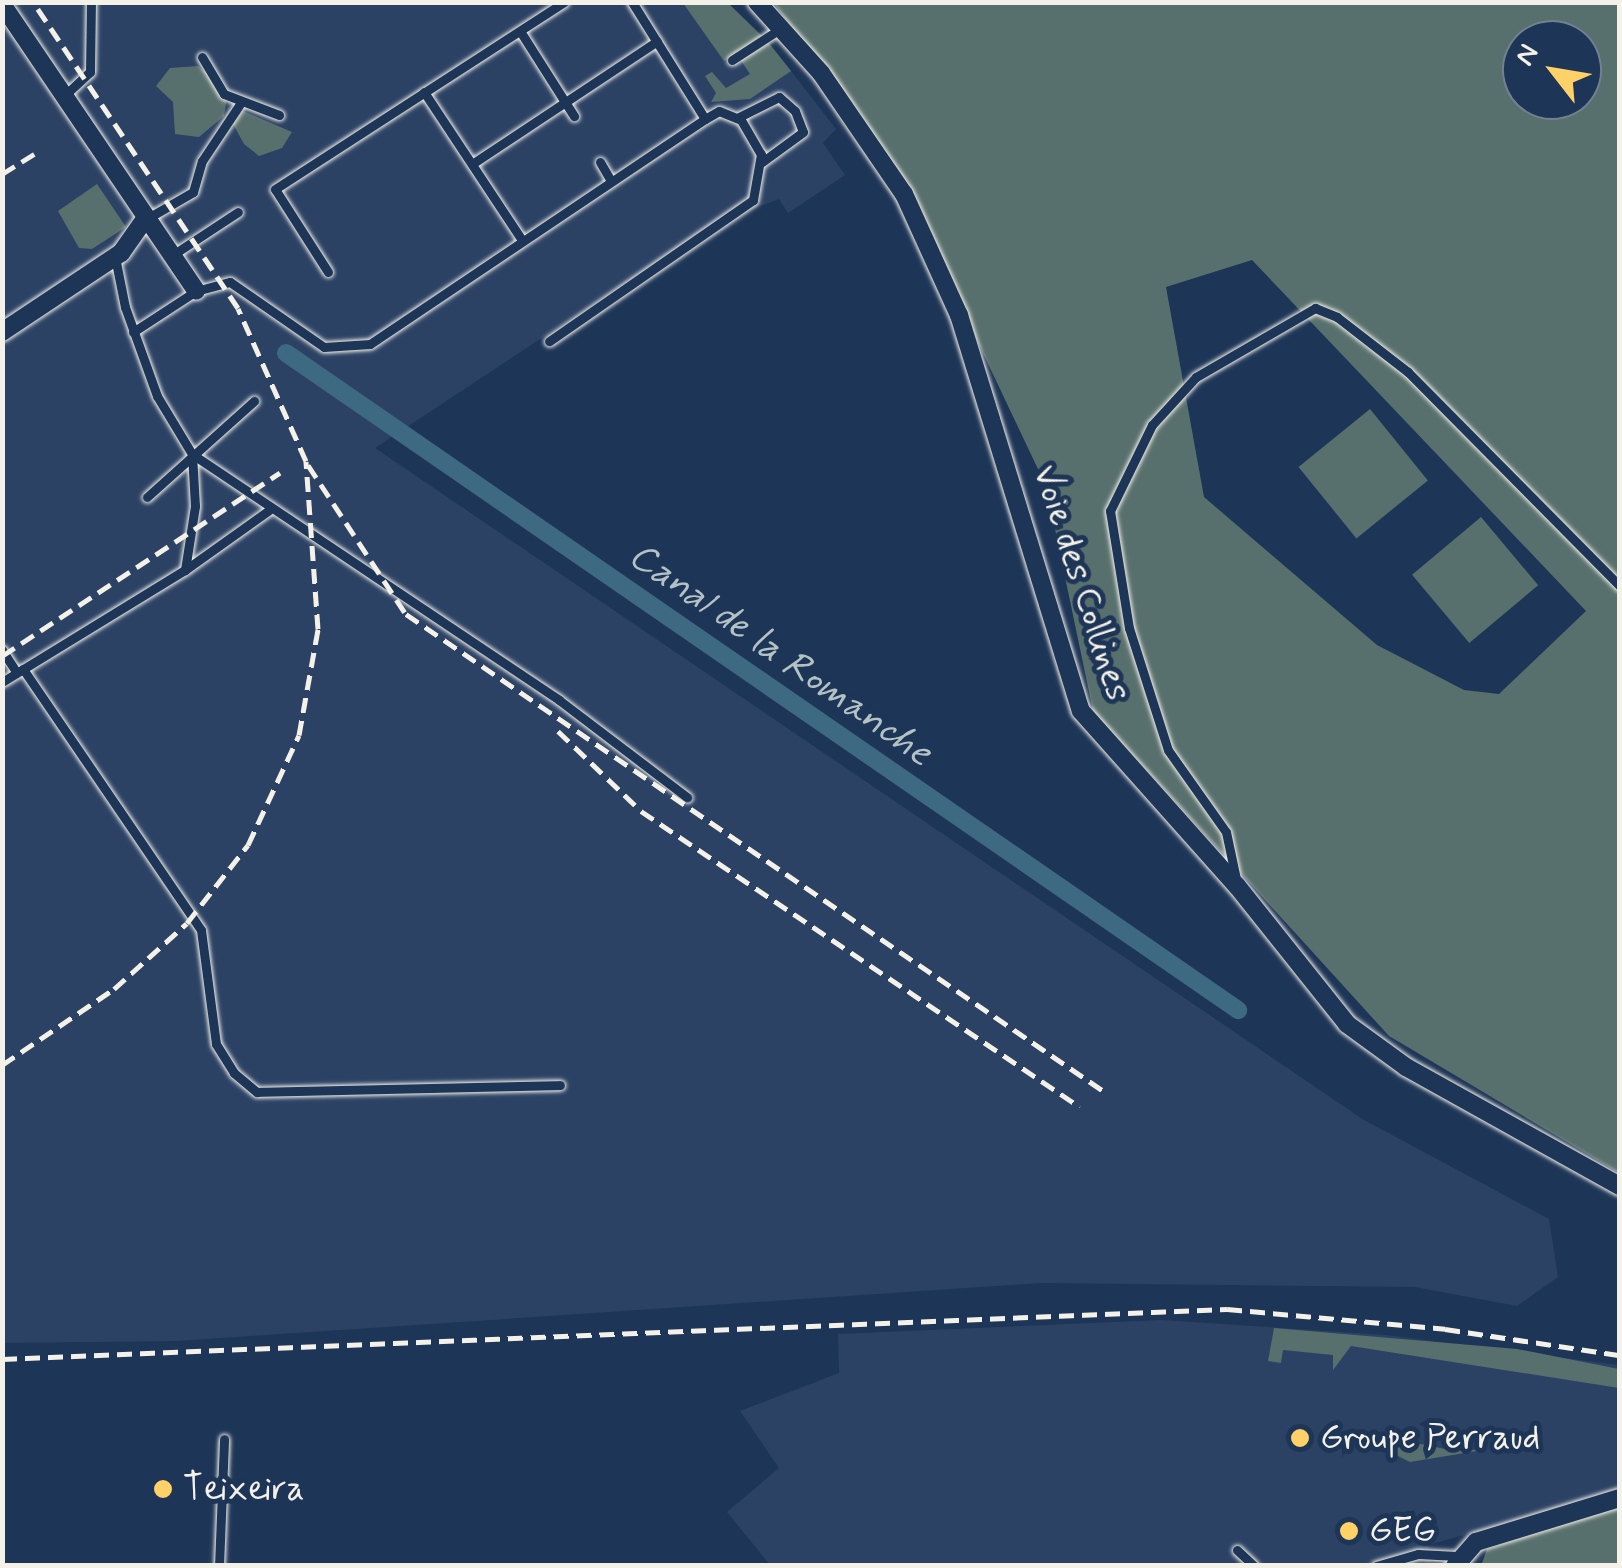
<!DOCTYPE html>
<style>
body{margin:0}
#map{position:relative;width:1622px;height:1568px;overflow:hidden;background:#1d3557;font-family:Mynerve,sans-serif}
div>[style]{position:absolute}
.built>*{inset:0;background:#2b4265}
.green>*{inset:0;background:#58706d;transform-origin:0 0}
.canal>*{height:18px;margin:-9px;padding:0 9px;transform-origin:9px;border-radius:9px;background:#3d6983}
.roads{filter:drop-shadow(0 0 2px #f4f1e8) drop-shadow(0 0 2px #f4f1e8)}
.service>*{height:9px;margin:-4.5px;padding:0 4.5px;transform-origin:4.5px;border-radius:4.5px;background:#1d3557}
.minor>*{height:18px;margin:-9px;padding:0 9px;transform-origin:9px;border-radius:9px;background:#1d3557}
.rail>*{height:5px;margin-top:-2.5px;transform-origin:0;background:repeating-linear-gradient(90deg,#f4f1e8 0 15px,transparent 0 23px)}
.dots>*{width:28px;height:28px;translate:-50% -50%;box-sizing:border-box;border:5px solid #1d3557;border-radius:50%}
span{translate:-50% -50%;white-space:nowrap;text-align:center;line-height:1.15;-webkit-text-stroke:10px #1d3557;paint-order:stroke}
.street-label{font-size:35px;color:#f4f1e8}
.poi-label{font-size:35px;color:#f4f1e8}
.left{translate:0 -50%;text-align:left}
.water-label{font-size:38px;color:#b4c1c5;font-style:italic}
.frame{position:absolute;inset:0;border:5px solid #f4f1e8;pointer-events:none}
.north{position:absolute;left:1502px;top:20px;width:100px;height:100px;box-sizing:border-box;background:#1d3557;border:2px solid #738091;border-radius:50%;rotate:301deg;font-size:28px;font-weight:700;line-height:40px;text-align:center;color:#f4f1e8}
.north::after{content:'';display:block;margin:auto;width:35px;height:45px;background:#ffd166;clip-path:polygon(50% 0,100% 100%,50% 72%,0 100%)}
</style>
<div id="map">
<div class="built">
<i style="clip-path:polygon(2px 3px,727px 3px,771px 45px,836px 129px,823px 143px,845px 175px,788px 213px,779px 199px,716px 223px,375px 448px,1364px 1120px,1549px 1219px,1558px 1277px,1517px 1306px,1415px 1287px,1042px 1283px,176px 1341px,3px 1343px)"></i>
<i style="clip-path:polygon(1162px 1320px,1386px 1335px,1619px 1365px,1619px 1492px,1428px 1545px,1431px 1565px,770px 1565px,727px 1512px,779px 1468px,740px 1411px,839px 1373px,838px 1334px)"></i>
</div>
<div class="green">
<i style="clip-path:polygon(683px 3px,728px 3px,762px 36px,724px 61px)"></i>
<i style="clip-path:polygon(evenodd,774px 3px,1619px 3px,1619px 1173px,1389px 1036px,1093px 711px,1046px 486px,928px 237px,870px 133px,774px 3px,1522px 40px,1582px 40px,1582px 100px,1522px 100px,1522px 40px,774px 3px,1252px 260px,1586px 611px,1499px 694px,1464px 690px,1377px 645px,1204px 497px,1166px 287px,1252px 260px)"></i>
<i style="clip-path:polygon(768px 42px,791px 71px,750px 99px,711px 102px,716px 93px,705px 76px,712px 72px,726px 88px,750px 74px,740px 59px)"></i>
<i style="clip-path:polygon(198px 66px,228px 90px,224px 116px,199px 137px,175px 134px,173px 102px,156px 86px,170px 68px)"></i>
<i style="clip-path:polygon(243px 111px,292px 132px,282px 148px,259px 156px,244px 144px,233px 124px)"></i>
<i style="clip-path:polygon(97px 184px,126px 227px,92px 249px,79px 248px,58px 211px)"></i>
<i style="left:1370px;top:409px;width:92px;height:92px;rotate:51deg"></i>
<i style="left:1481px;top:517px;width:89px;height:90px;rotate:50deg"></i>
<i style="clip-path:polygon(1274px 1328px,1517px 1349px,1619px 1369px,1619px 1388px,1351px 1346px,1333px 1370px,1333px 1355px,1283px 1350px,1281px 1363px,1268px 1361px)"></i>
<i style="clip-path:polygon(1386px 1437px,1445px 1449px,1483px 1450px,1410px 1462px,1394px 1454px)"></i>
<i style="clip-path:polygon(1619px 1507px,1619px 1565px,1481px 1566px,1487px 1549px)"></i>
</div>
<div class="canal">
<i style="left:286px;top:353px;width:1157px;rotate:34.61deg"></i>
</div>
<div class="roads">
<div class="service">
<i style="left:632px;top:2px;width:138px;rotate:58deg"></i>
<i style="left:520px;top:31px;width:101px;rotate:57.6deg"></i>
<i style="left:202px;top:57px;width:43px;rotate:59.3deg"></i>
<i style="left:224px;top:94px;width:59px;rotate:20.9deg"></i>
<i style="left:732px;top:60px;width:57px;rotate:-32.9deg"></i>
<i style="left:424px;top:92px;width:178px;rotate:56.5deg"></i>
<i style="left:64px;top:96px;width:35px;rotate:-43deg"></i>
<i style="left:90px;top:72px;width:70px;rotate:-89.2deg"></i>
<i style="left:737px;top:118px;width:47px;rotate:-26.6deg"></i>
<i style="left:779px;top:97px;width:21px;rotate:41deg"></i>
<i style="left:795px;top:111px;width:22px;rotate:69deg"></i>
<i style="left:803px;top:132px;width:51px;rotate:143.8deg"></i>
<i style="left:600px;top:162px;width:22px;rotate:60deg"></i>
<i style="left:472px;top:164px;width:222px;rotate:-33.6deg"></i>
<i style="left:148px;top:218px;width:52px;rotate:-30deg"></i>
<i style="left:193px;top:192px;width:32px;rotate:-74deg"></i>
<i style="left:202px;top:161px;width:69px;rotate:-56.3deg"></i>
<i style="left:171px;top:256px;width:80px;rotate:-33.3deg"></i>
<i style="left:115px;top:257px;width:51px;rotate:78.7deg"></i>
<i style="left:125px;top:307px;width:95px;rotate:70.2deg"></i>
<i style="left:157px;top:396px;width:68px;rotate:58.9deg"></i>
<i style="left:192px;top:454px;width:52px;rotate:86.7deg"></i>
<i style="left:195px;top:506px;width:65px;rotate:98.9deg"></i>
<i style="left:328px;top:272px;width:98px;rotate:-122.6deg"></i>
<i style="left:275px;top:189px;width:344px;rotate:-32.9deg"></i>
<i style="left:133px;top:332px;width:75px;rotate:-33.1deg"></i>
<i style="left:196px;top:291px;width:35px;rotate:-15deg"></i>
<i style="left:230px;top:282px;width:114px;rotate:34.7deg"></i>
<i style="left:324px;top:347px;width:46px;rotate:-3.7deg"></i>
<i style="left:370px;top:344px;width:404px;rotate:-33.9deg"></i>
<i style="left:705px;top:119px;width:16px;rotate:-30deg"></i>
<i style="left:719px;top:111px;width:24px;rotate:22deg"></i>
<i style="left:741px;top:120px;width:39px;rotate:60deg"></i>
<i style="left:761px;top:154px;width:47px;rotate:99.9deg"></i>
<i style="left:753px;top:200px;width:248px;rotate:145.3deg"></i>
<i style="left:192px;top:454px;width:442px;rotate:33.8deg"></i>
<i style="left:559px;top:700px;width:161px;rotate:37.2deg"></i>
<i style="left:147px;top:497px;width:144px;rotate:-41.9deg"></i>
<i style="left:2px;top:650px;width:27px;rotate:57deg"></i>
<i style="left:23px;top:669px;width:316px;rotate:55.7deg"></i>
<i style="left:201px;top:930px;width:115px;rotate:82.5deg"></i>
<i style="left:216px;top:1044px;width:34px;rotate:58deg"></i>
<i style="left:234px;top:1073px;width:30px;rotate:40deg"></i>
<i style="left:257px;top:1092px;width:303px;rotate:-1.3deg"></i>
<i style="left:2px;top:682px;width:215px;rotate:-31.5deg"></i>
<i style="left:185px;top:570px;width:103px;rotate:-35.5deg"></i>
<i style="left:1236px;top:879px;width:48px;rotate:-102deg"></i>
<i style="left:1226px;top:832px;width:100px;rotate:-125.3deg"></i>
<i style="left:1168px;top:750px;width:128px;rotate:-107.7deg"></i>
<i style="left:1129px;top:628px;width:119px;rotate:-99.2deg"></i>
<i style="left:1110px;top:511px;width:96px;rotate:-64deg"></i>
<i style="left:1152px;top:425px;width:65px;rotate:-47.5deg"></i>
<i style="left:1196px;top:377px;width:138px;rotate:-30.1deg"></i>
<i style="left:1315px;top:308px;width:24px;rotate:22deg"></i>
<i style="left:1337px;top:317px;width:90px;rotate:37.8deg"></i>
<i style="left:1408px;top:372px;width:301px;rotate:45.3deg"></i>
<i style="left:1237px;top:1550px;width:23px;rotate:43deg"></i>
<i style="left:219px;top:1566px;width:127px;rotate:-87.7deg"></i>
<i style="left:1376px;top:1566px;width:44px;rotate:-15.9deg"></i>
<i style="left:1418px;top:1554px;width:39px;rotate:3deg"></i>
</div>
<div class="minor">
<i style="left:757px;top:2px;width:96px;rotate:48deg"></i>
<i style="left:821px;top:73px;width:147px;rotate:55.6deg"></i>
<i style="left:904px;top:194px;width:133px;rotate:65.6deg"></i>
<i style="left:959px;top:315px;width:414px;rotate:72.9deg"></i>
<i style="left:1081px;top:711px;width:234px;rotate:48.3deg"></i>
<i style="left:1237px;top:886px;width:176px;rotate:51.4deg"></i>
<i style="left:1347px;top:1024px;width:73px;rotate:36.1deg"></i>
<i style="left:1406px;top:1067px;width:245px;rotate:29.1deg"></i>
<i style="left:2px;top:4px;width:346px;rotate:55.9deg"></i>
<i style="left:2px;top:332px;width:143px;rotate:-33.6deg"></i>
<i style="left:121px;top:253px;width:42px;rotate:-54.8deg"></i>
<i style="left:1455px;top:1566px;width:32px;rotate:-49deg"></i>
<i style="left:1476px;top:1542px;width:151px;rotate:-17deg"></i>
</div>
</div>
<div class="rail">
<i style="left:2px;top:174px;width:44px;rotate:-31.9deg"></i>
<i style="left:308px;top:465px;width:178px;rotate:56.7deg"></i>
<i style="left:406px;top:614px;width:847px;rotate:34.37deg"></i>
<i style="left:2px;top:656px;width:333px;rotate:-33.4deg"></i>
<i style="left:558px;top:731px;width:115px;rotate:43.9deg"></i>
<i style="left:641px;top:811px;width:529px;rotate:33.99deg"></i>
<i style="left:2px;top:1065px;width:135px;rotate:-34.2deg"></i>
<i style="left:114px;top:989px;width:98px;rotate:-42.1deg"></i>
<i style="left:187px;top:923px;width:99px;rotate:-52deg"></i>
<i style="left:248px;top:845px;width:121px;rotate:-65.1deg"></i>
<i style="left:299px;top:735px;width:108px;rotate:-79.8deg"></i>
<i style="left:318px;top:629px;width:168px;rotate:-94.1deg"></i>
<i style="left:306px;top:461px;width:167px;rotate:-114deg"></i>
<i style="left:238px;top:308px;width:368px;rotate:-123.8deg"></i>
<i style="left:2px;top:1359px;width:1226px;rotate:-2.34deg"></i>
<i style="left:1227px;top:1309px;width:219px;rotate:5.2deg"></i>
<i style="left:1445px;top:1329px;width:177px;rotate:8.5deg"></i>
</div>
<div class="dots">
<i style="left:1300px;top:1438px;background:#ffd166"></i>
<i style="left:163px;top:1489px;background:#ffd166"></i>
<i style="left:1349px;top:1531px;background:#ffd166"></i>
</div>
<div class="street-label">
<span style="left:1081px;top:583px;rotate:72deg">Voie des Collines</span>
</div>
<div class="poi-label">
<span class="left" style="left:1320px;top:1438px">Groupe Perraud</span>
<span class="left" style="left:183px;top:1489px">Teixeira</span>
<span class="left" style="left:1369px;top:1531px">GEG</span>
</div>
<div class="water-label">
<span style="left:780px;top:655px;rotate:35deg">Canal de la Romanche</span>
</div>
<div class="frame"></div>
<div class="north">N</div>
</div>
